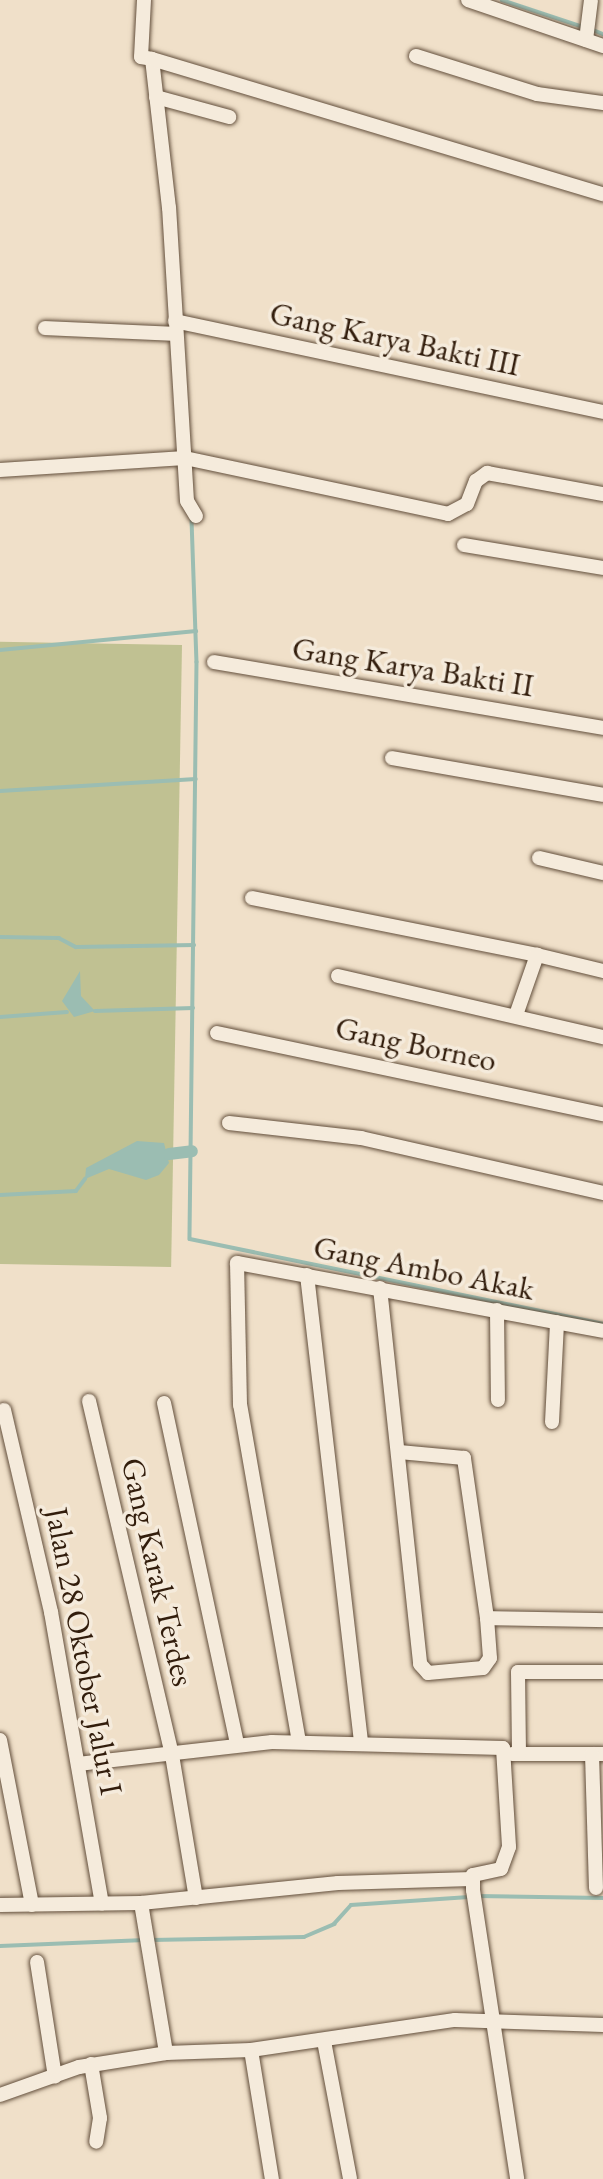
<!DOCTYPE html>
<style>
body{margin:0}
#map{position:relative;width:603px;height:2179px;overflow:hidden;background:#f0e0c9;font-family:"EB Garamond",serif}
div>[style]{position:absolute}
.green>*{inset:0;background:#c0c192;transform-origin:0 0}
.water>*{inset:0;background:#9bbdb2}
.stream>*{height:3.5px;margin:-1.75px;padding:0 1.75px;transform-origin:1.75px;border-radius:1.75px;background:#9bbdb2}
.canal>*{height:12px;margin:-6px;padding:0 6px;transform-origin:6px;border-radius:6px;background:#9bbdb2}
.roads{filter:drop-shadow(0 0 2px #624e3b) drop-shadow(0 0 2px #624e3b)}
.minor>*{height:14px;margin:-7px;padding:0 7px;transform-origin:7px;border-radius:7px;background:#f5ebdc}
span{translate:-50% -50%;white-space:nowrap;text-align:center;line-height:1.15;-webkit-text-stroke:7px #f5ebdc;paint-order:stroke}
.street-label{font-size:32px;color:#321d0c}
</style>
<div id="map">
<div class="green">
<i style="left:182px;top:645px;width:622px;height:183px;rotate:91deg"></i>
</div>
<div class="water">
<i style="clip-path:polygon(80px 971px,81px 996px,95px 1011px,74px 1017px,62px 1001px)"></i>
<i style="clip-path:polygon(137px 1141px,164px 1143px,169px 1163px,159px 1175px,146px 1180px,109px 1169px,85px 1179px,86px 1168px)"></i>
</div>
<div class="stream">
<i style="left:502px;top:0;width:85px;rotate:18.4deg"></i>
<i style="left:591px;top:29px;width:13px;rotate:23deg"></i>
<i style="left:192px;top:520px;width:142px;rotate:88deg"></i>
<i style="left:197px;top:662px;width:577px;rotate:90.7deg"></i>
<i style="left:190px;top:1239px;width:422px;rotate:11.6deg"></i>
<i style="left:0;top:650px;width:197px;rotate:-5.5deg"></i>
<i style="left:0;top:791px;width:196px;rotate:-3.5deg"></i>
<i style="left:0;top:937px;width:59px;rotate:1deg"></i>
<i style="left:59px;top:938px;width:19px;rotate:28deg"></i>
<i style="left:76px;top:947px;width:118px;rotate:-1deg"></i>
<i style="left:95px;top:1011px;width:98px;rotate:-1.8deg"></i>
<i style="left:0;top:1017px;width:67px;rotate:-4.3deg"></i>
<i style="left:0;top:1195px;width:76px;rotate:-3deg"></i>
<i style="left:76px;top:1191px;width:15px;rotate:-53deg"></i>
<i style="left:477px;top:1896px;width:126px;rotate:0.9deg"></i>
<i style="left:152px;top:1940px;width:152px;rotate:-1.1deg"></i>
<i style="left:304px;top:1937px;width:33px;rotate:-23deg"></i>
<i style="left:334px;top:1924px;width:25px;rotate:-48deg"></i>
<i style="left:351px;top:1905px;width:118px;rotate:-3.9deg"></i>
<i style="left:0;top:1946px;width:145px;rotate:-2.4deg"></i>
</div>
<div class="canal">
<i style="left:169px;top:1154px;width:23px;rotate:-7deg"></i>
</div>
<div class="roads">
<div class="minor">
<i style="left:144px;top:0;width:57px;rotate:93deg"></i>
<i style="left:141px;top:57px;width:11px;rotate:10deg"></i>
<i style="left:468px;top:0;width:143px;rotate:18.8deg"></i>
<i style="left:586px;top:40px;width:40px;rotate:-82.9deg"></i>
<i style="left:416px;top:56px;width:127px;rotate:17.4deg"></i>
<i style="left:537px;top:94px;width:67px;rotate:7.8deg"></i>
<i style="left:156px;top:97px;width:76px;rotate:15.3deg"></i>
<i style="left:175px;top:321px;width:438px;rotate:12deg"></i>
<i style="left:45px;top:328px;width:131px;rotate:2.6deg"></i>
<i style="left:0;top:470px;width:185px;rotate:-3.7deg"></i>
<i style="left:185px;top:458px;width:269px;rotate:12deg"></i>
<i style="left:448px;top:514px;width:21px;rotate:-28deg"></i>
<i style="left:467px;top:504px;width:25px;rotate:-69deg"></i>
<i style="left:476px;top:481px;width:14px;rotate:-36deg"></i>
<i style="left:487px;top:473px;width:118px;rotate:10.3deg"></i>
<i style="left:196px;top:516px;width:17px;rotate:-121deg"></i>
<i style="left:187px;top:501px;width:294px;rotate:-93.5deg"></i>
<i style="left:169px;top:208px;width:150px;rotate:-96.5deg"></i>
<i style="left:152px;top:59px;width:471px;rotate:16.7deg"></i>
<i style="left:464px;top:545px;width:141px;rotate:9.4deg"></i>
<i style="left:214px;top:662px;width:395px;rotate:9.6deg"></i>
<i style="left:392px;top:758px;width:214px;rotate:9.9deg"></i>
<i style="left:539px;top:858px;width:66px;rotate:13.2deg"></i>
<i style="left:252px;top:898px;width:291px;rotate:11.3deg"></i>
<i style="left:338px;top:976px;width:272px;rotate:13deg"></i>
<i style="left:516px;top:1015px;width:64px;rotate:-70.7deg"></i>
<i style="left:537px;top:955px;width:68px;rotate:13.6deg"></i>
<i style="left:217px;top:1033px;width:394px;rotate:11.9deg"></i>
<i style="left:229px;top:1123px;width:133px;rotate:6.5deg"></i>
<i style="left:361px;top:1138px;width:248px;rotate:12.8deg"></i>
<i style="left:307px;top:1275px;width:472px;rotate:83.4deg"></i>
<i style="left:380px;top:1288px;width:378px;rotate:83.9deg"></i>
<i style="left:420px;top:1664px;width:12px;rotate:48deg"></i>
<i style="left:428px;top:1673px;width:55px;rotate:-5.2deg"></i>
<i style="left:483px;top:1668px;width:12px;rotate:-55deg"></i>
<i style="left:490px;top:1658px;width:40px;rotate:-94.3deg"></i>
<i style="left:487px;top:1618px;width:162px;rotate:-98.2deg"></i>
<i style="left:464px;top:1458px;width:65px;rotate:-174.7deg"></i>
<i style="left:497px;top:1310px;width:90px;rotate:89.4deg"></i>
<i style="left:89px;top:1401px;width:364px;rotate:76.8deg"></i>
<i style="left:172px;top:1755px;width:145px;rotate:80.5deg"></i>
<i style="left:164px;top:1403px;width:349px;rotate:77.9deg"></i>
<i style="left:4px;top:1410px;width:207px;rotate:76.9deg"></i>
<i style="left:51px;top:1612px;width:296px;rotate:80.1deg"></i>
<i style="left:552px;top:1422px;width:100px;rotate:-87.1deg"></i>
<i style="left:487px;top:1618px;width:116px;rotate:1deg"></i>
<i style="left:0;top:1740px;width:168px;rotate:79deg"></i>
<i style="left:299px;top:1742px;width:342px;rotate:-99.9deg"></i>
<i style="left:240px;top:1405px;width:142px;rotate:-91.2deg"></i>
<i style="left:237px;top:1263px;width:372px;rotate:10.5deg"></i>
<i style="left:512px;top:1754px;width:91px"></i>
<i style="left:519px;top:1754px;width:82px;rotate:-90.7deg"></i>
<i style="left:518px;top:1672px;width:85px"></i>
<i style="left:592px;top:1754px;width:134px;rotate:88.3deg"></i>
<i style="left:78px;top:1764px;width:195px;rotate:-6.5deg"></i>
<i style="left:272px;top:1742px;width:231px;rotate:1.5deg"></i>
<i style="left:503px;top:1748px;width:99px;rotate:86.5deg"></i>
<i style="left:509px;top:1847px;width:23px;rotate:110deg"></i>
<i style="left:501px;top:1869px;width:29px;rotate:168deg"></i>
<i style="left:473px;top:1875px;width:15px;rotate:90deg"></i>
<i style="left:473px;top:1890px;width:292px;rotate:81.3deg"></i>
<i style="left:141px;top:1903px;width:152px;rotate:80.5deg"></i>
<i style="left:0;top:1905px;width:141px;rotate:-0.8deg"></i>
<i style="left:141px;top:1903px;width:198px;rotate:-5.8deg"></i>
<i style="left:338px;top:1883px;width:134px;rotate:-1.7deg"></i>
<i style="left:37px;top:1962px;width:116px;rotate:81.1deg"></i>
<i style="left:324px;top:2041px;width:140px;rotate:79.3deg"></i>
<i style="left:251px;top:2050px;width:131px;rotate:80.8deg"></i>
<i style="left:91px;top:2064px;width:55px;rotate:80.5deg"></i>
<i style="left:100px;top:2118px;width:24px;rotate:99deg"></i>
<i style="left:0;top:2095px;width:84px;rotate:-19.5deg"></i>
<i style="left:79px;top:2067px;width:88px;rotate:-9.1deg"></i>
<i style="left:166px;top:2053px;width:85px;rotate:-2deg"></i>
<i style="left:251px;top:2050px;width:206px;rotate:-8.4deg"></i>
<i style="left:455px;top:2020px;width:148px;rotate:1.9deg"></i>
</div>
</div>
<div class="street-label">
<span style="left:395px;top:339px;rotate:12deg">Gang Karya Bakti III</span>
<span style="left:413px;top:667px;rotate:9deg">Gang Karya Bakti II</span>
<span style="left:416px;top:1044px;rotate:12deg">Gang Borneo</span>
<span style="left:424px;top:1268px;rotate:11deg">Gang Ambo Akak</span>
<span style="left:158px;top:1572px;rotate:77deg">Gang Karak Terdes</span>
<span style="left:84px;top:1651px;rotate:79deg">Jalan 28 Oktober Jalur I</span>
</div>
</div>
